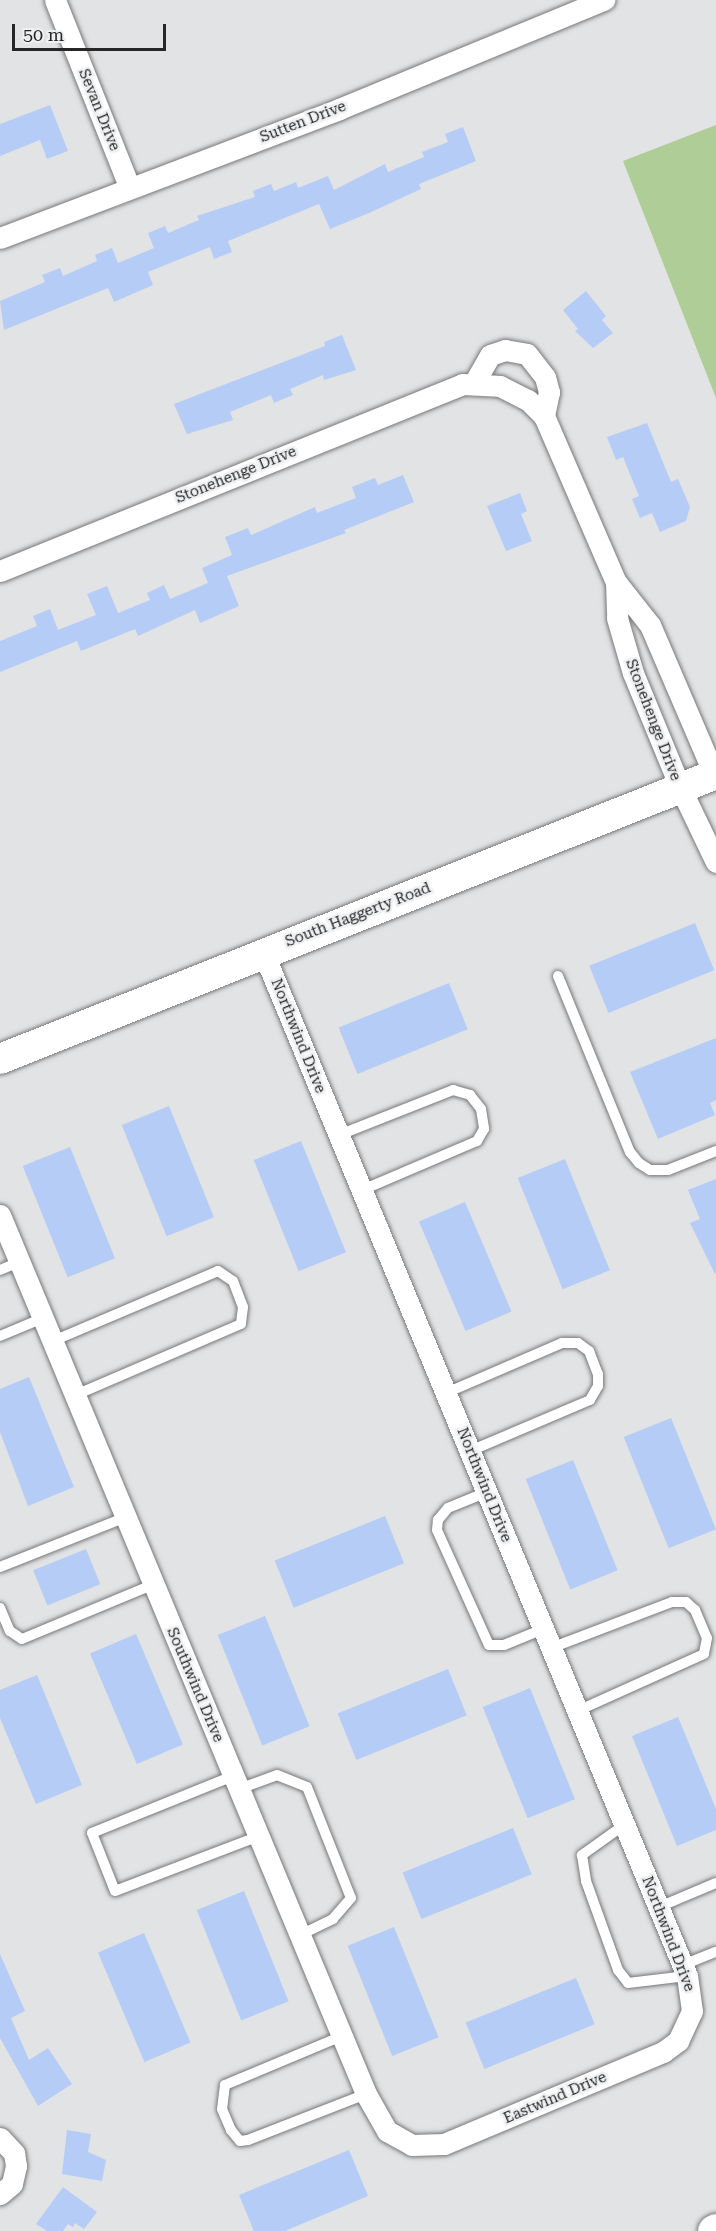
<!DOCTYPE html>
<style>
body{margin:0}
#map{position:relative;width:716px;height:2231px;overflow:hidden;background:#e2e3e4;font-family:"Roboto Serif",serif}
div>[style]{position:absolute}
.green>*{inset:0;background:#afcd96}
.building>*{inset:0;background:#b5ccf6;transform-origin:0 0}
.roads{filter:drop-shadow(0 0 2px #78787a) drop-shadow(0 0 2px #78787a)}
.lane>*{height:10px;margin:-5px;padding:0 5px;transform-origin:5px;border-radius:5px;background:#fff}
.street>*{height:21px;margin:-10.5px;padding:0 10.5px;transform-origin:10.5px;border-radius:10.5px;background:#fff}
.secondary>*{height:30px;margin:-15px;padding:0 15px;transform-origin:15px;border-radius:15px;background:#fff}
.highway>*{height:33px;margin:-16.5px;padding:0 16.5px;transform-origin:16.5px;border-radius:16.5px;background:#fff}
span{translate:-50% -50%;white-space:nowrap;text-align:center;line-height:1.15;-webkit-text-stroke:5px #eff0f1;paint-order:stroke}
.street-label{font-size:15px;color:#262627}
.scale{position:absolute;left:12px;top:24px;width:154px;height:27px;box-sizing:border-box;border:3px solid #262627;border-top:0;padding-left:8px;font-size:18px;line-height:21px;white-space:nowrap;color:#262627;-webkit-text-stroke:4px #eff0f1;paint-order:stroke}
</style>
<div id="map">
<div class="green">
<i style="clip-path:polygon(716px 125px,716px 398px,623px 161px)"></i>
</div>
<div class="building">
<i style="clip-path:polygon(50px 105px,68px 151px,47px 159px,40px 140px,0 156px,0 124px)"></i>
<i style="clip-path:polygon(463px 127px,476px 161px,419px 184px,421px 189px,369px 213px,330px 229px,319px 204px,228px 241px,232px 252px,214px 259px,210px 247px,148px 272px,153px 285px,114px 302px,108px 288px,4px 330px,0 301px,45px 282px,42px 275px,60px 268px,63px 276px,97px 261px,95px 255px,112px 248px,118px 263px,154px 248px,148px 233px,165px 226px,168px 233px,199px 220px,197px 216px,255px 197px,253px 191px,271px 184px,274px 191px,296px 182px,298px 188px,328px 176px,334px 190px,385px 164px,388px 172px,424px 157px,422px 152px,448px 142px,445px 134px)"></i>
<i style="clip-path:polygon(586px 291px,606px 316px,602px 320px,613px 333px,593px 348px,575px 331px,578px 329px,563px 310px)"></i>
<i style="clip-path:polygon(342px 335px,356px 370px,324px 380px,323px 375px,290px 389px,293px 395px,274px 403px,271px 395px,230px 412px,233px 420px,187px 434px,174px 404px,325px 346px,324px 342px)"></i>
<i style="clip-path:polygon(647px 423px,671px 482px,678px 479px,690px 507px,686px 521px,660px 532px,652px 513px,640px 518px,632px 499px,639px 496px,623px 457px,616px 460px,607px 437px)"></i>
<i style="clip-path:polygon(403px 475px,414px 502px,344px 530px,346px 533px,227px 576px,239px 606px,200px 623px,195px 610px,138px 636px,135px 629px,81px 651px,77px 641px,0 672px,0 641px,37px 626px,33px 616px,50px 609px,58px 630px,96px 615px,87px 594px,107px 586px,118px 613px,150px 600px,147px 593px,164px 585px,170px 599px,208px 583px,202px 568px,232px 555px,225px 537px,248px 528px,251px 535px,315px 507px,317px 513px,356px 498px,352px 487px,375px 478px,378px 485px)"></i>
<i style="clip-path:polygon(520px 493px,527px 511px,521px 514px,532px 541px,506px 551px,487px 506px)"></i>
<i style="left:695px;top:923px;width:51px;height:114px;rotate:68deg"></i>
<i style="left:449px;top:983px;width:50px;height:119px;rotate:68deg"></i>
<i style="clip-path:polygon(716px 1038px,716px 1100px,710px 1103px,715px 1115px,658px 1139px,630px 1072px)"></i>
<i style="left:169px;top:1106px;width:120px;height:51px;rotate:68deg"></i>
<i style="left:301px;top:1141px;width:120px;height:51px;rotate:68deg"></i>
<i style="left:70px;top:1147px;width:120px;height:51px;rotate:68deg"></i>
<i style="left:565px;top:1159px;width:120px;height:51px;rotate:68deg"></i>
<i style="clip-path:polygon(716px 1179px,716px 1274px,715px 1274px,690px 1223px,700px 1219px,688px 1190px)"></i>
<i style="left:465px;top:1202px;width:119px;height:50px;rotate:67deg"></i>
<i style="clip-path:polygon(29px 1377px,74px 1487px,28px 1506px,0 1432px,0 1389px)"></i>
<i style="left:671px;top:1418px;width:120px;height:51px;rotate:68deg"></i>
<i style="left:573px;top:1460px;width:119px;height:51px;rotate:68deg"></i>
<i style="left:385px;top:1516px;width:51px;height:119px;rotate:68deg"></i>
<i style="left:86px;top:1549px;width:38px;height:57px;rotate:68deg"></i>
<i style="left:265px;top:1616px;width:119px;height:51px;rotate:68deg"></i>
<i style="left:136px;top:1634px;width:120px;height:50px;rotate:67deg"></i>
<i style="left:448px;top:1669px;width:50px;height:119px;rotate:68deg"></i>
<i style="clip-path:polygon(37px 1675px,82px 1785px,36px 1804px,0 1718px,0 1690px)"></i>
<i style="left:530px;top:1688px;width:120px;height:51px;rotate:68deg"></i>
<i style="clip-path:polygon(678px 1717px,716px 1809px,716px 1830px,677px 1846px,632px 1736px)"></i>
<i style="left:513px;top:1828px;width:50px;height:119px;rotate:68deg"></i>
<i style="left:244px;top:1891px;width:119px;height:51px;rotate:68deg"></i>
<i style="left:394px;top:1927px;width:119px;height:50px;rotate:68deg"></i>
<i style="left:144px;top:1933px;width:119px;height:50px;rotate:67deg"></i>
<i style="clip-path:polygon(0 1954px,25px 2011px,11px 2018px,29px 2060px,48px 2048px,72px 2084px,38px 2106px,0 2038px)"></i>
<i style="left:576px;top:1978px;width:50px;height:119px;rotate:68deg"></i>
<i style="clip-path:polygon(67px 2130px,91px 2134px,88px 2152px,106px 2160px,102px 2181px,62px 2174px)"></i>
<i style="clip-path:polygon(349px 2150px,368px 2196px,285px 2231px,254px 2231px,239px 2195px)"></i>
<i style="clip-path:polygon(63px 2187px,97px 2212px,84px 2229px,75px 2223px,73px 2227px,68px 2224px,63px 2231px,47px 2231px,36px 2224px)"></i>
</div>
<div class="roads">
<div class="lane">
<i style="left:558px;top:976px;width:190px;rotate:67.8deg"></i>
<i style="left:630px;top:1152px;width:14px;rotate:51deg"></i>
<i style="left:639px;top:1163px;width:13px;rotate:32deg"></i>
<i style="left:650px;top:1170px;width:18px"></i>
<i style="left:668px;top:1170px;width:52px;rotate:-21.6deg"></i>
<i style="left:339px;top:1135px;width:123px;rotate:-21.5deg"></i>
<i style="left:453px;top:1090px;width:18px;rotate:16deg"></i>
<i style="left:470px;top:1095px;width:18px;rotate:52deg"></i>
<i style="left:481px;top:1109px;width:20px;rotate:81deg"></i>
<i style="left:484px;top:1129px;width:14px;rotate:120deg"></i>
<i style="left:477px;top:1141px;width:125px;rotate:156.9deg"></i>
<i style="left:0;top:1270px;width:21px;rotate:-23deg"></i>
<i style="left:0;top:1336px;width:47px;rotate:-22.7deg"></i>
<i style="left:53px;top:1341px;width:179px;rotate:-23deg"></i>
<i style="left:218px;top:1271px;width:18px;rotate:34deg"></i>
<i style="left:233px;top:1281px;width:28px;rotate:69deg"></i>
<i style="left:243px;top:1307px;width:17px;rotate:97deg"></i>
<i style="left:241px;top:1324px;width:181px;rotate:156.8deg"></i>
<i style="left:446px;top:1393px;width:126px;rotate:-23.3deg"></i>
<i style="left:562px;top:1343px;width:16px"></i>
<i style="left:578px;top:1343px;width:14px;rotate:36deg"></i>
<i style="left:589px;top:1351px;width:25px;rotate:69deg"></i>
<i style="left:598px;top:1374px;width:12px;rotate:90deg"></i>
<i style="left:598px;top:1386px;width:16px;rotate:120deg"></i>
<i style="left:590px;top:1400px;width:130px;rotate:157deg"></i>
<i style="left:487px;top:1492px;width:42px;rotate:157.7deg"></i>
<i style="left:448px;top:1508px;width:16px;rotate:130deg"></i>
<i style="left:438px;top:1520px;width:10px;rotate:96deg"></i>
<i style="left:437px;top:1530px;width:126px;rotate:65.7deg"></i>
<i style="left:489px;top:1645px;width:15px"></i>
<i style="left:504px;top:1645px;width:42px;rotate:-22.3deg"></i>
<i style="left:0;top:1567px;width:136px;rotate:-21.6deg"></i>
<i style="left:0;top:1608px;width:25px;rotate:67deg"></i>
<i style="left:10px;top:1631px;width:14px;rotate:34deg"></i>
<i style="left:22px;top:1639px;width:143px;rotate:-22.6deg"></i>
<i style="left:551px;top:1648px;width:129px;rotate:-20.8deg"></i>
<i style="left:672px;top:1602px;width:14px"></i>
<i style="left:686px;top:1602px;width:12px;rotate:42deg"></i>
<i style="left:695px;top:1610px;width:30px;rotate:67deg"></i>
<i style="left:707px;top:1638px;width:16px;rotate:101deg"></i>
<i style="left:704px;top:1654px;width:139px;rotate:155.8deg"></i>
<i style="left:233px;top:1776px;width:152px;rotate:158deg"></i>
<i style="left:92px;top:1833px;width:62px;rotate:68.4deg"></i>
<i style="left:115px;top:1891px;width:154px;rotate:-20.9deg"></i>
<i style="left:239px;top:1789px;width:40px;rotate:-20.2deg"></i>
<i style="left:277px;top:1775px;width:32px;rotate:22deg"></i>
<i style="left:307px;top:1787px;width:119px;rotate:68.4deg"></i>
<i style="left:351px;top:1898px;width:28px;rotate:131deg"></i>
<i style="left:333px;top:1919px;width:37px;rotate:154deg"></i>
<i style="left:624px;top:1825px;width:52px;rotate:144.5deg"></i>
<i style="left:582px;top:1855px;width:26px;rotate:81deg"></i>
<i style="left:586px;top:1881px;width:95px;rotate:70.2deg"></i>
<i style="left:618px;top:1970px;width:16px;rotate:52deg"></i>
<i style="left:628px;top:1983px;width:59px;rotate:-6.8deg"></i>
<i style="left:659px;top:1907px;width:62px;rotate:-22.8deg"></i>
<i style="left:683px;top:1965px;width:35px;rotate:-22deg"></i>
<i style="left:342px;top:2036px;width:127px;rotate:157.3deg"></i>
<i style="left:225px;top:2085px;width:24px;rotate:97deg"></i>
<i style="left:222px;top:2109px;width:23px;rotate:67deg"></i>
<i style="left:231px;top:2130px;width:14px;rotate:51deg"></i>
<i style="left:240px;top:2141px;width:8px;rotate:-7deg"></i>
<i style="left:248px;top:2140px;width:127px;rotate:-21.3deg"></i>
</div>
<div class="street">
<i style="left:55px;top:0;width:200px;rotate:68.3deg"></i>
<i style="left:0;top:238px;width:363px;rotate:-20.8deg"></i>
<i style="left:339px;top:109px;width:287px;rotate:-22.4deg"></i>
<i style="left:474px;top:383px;width:32px;rotate:-60deg"></i>
<i style="left:490px;top:355px;width:16px;rotate:-18deg"></i>
<i style="left:505px;top:350px;width:22px;rotate:10deg"></i>
<i style="left:527px;top:354px;width:29px;rotate:52deg"></i>
<i style="left:545px;top:377px;width:16px;rotate:75deg"></i>
<i style="left:549px;top:392px;width:25px;rotate:102deg"></i>
<i style="left:0;top:571px;width:498px;rotate:-22deg"></i>
<i style="left:462px;top:384px;width:38px;rotate:3deg"></i>
<i style="left:500px;top:386px;width:31px;rotate:27deg"></i>
<i style="left:528px;top:400px;width:23px;rotate:45deg"></i>
<i style="left:544px;top:416px;width:181px;rotate:66.6deg"></i>
<i style="left:616px;top:582px;width:55px;rotate:51.7deg"></i>
<i style="left:650px;top:625px;width:168px;rotate:66.8deg"></i>
<i style="left:616px;top:582px;width:36px;rotate:88deg"></i>
<i style="left:617px;top:618px;width:57px;rotate:73.8deg"></i>
<i style="left:633px;top:673px;width:123px;rotate:67.6deg"></i>
<i style="left:680px;top:787px;width:83px;rotate:64.4deg"></i>
<i style="left:0;top:1215px;width:952px;rotate:67.39deg"></i>
<i style="left:366px;top:2094px;width:43px;rotate:60.4deg"></i>
<i style="left:387px;top:2131px;width:29px;rotate:29deg"></i>
<i style="left:412px;top:2145px;width:32px;rotate:-2deg"></i>
<i style="left:444px;top:2144px;width:238px;rotate:-22.8deg"></i>
<i style="left:663px;top:2052px;width:19px;rotate:-36deg"></i>
<i style="left:678px;top:2041px;width:33px;rotate:-65deg"></i>
<i style="left:692px;top:2011px;width:35px;rotate:-98deg"></i>
<i style="left:687px;top:1976px;width:1108px;rotate:-112.49deg"></i>
<i style="left:0;top:2138px;width:21px;rotate:47deg"></i>
<i style="left:14px;top:2153px;width:13px;rotate:81deg"></i>
<i style="left:16px;top:2166px;width:18px;rotate:103deg"></i>
<i style="left:12px;top:2184px;width:16px;rotate:140deg"></i>
</div>
<div class="secondary">
<i style="left:0;top:1059px;width:771px;rotate:-21.7deg"></i>
</div>
<div class="highway">
<i style="left:714px;top:2231px;width:2px;rotate:-27deg"></i>
</div>
</div>
<div class="street-label">
<span style="left:99px;top:110px;rotate:68deg">Sevan Drive</span>
<span style="left:303px;top:122px;rotate:-21deg">Sutten Drive</span>
<span style="left:236px;top:475px;rotate:-22deg">Stonehenge Drive</span>
<span style="left:653px;top:720px;rotate:69deg">Stonehenge Drive</span>
<span style="left:358px;top:915px;rotate:-21deg">South Haggerty Road</span>
<span style="left:298px;top:1036px;rotate:68deg">Northwind Drive</span>
<span style="left:484px;top:1485px;rotate:68deg">Northwind Drive</span>
<span style="left:195px;top:1685px;rotate:67deg">Southwind Drive</span>
<span style="left:668px;top:1934px;rotate:69deg">Northwind Drive</span>
<span style="left:555px;top:2098px;rotate:-23deg">Eastwind Drive</span>
</div>
<div class="scale">50 m</div>
</div>
